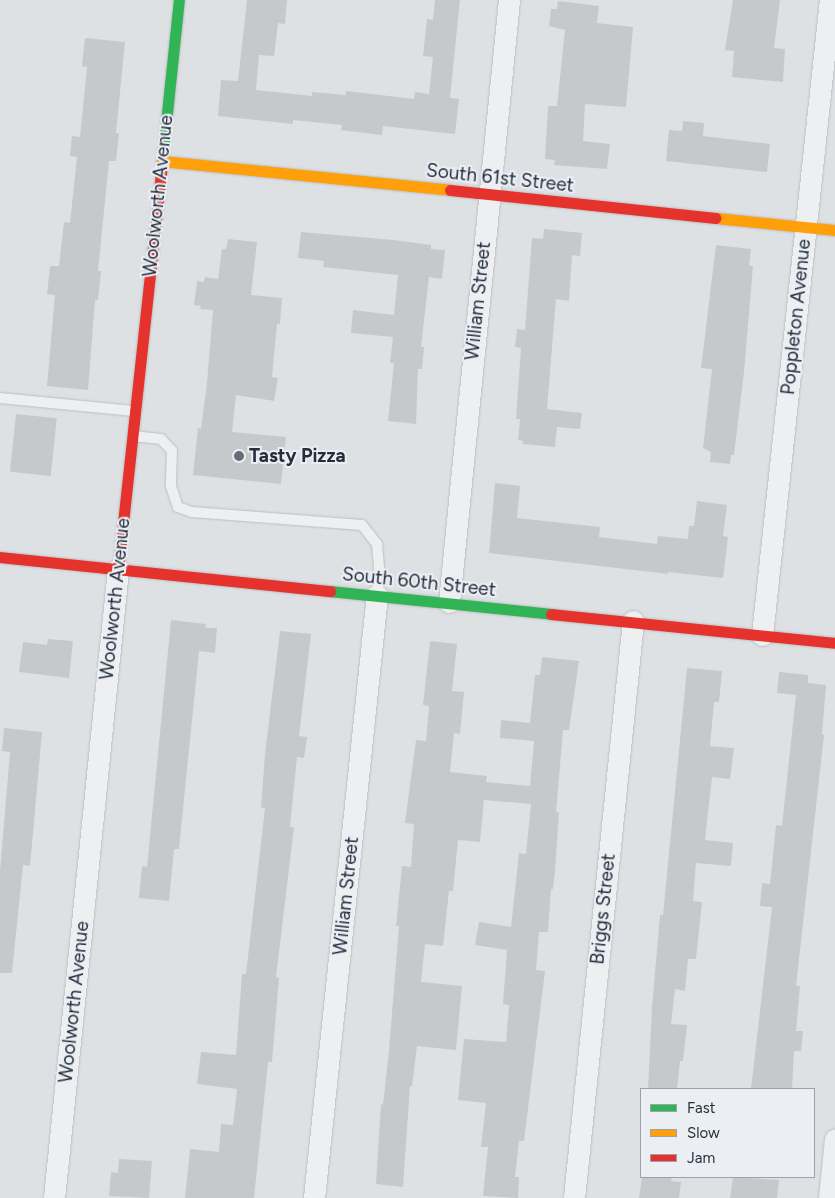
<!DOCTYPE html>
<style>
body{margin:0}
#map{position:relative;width:835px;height:1198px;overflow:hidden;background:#dee1e4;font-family:Figtree,sans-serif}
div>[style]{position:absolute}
.building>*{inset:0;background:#c6c9cc;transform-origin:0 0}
.roads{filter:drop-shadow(0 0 1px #bdbfc2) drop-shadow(0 0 1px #bdbfc2)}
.lane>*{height:10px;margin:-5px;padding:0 5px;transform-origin:5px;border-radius:5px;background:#edeff0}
.street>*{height:21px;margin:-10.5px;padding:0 10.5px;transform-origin:10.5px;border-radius:10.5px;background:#edeff0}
.fast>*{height:11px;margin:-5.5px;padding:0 5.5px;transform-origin:5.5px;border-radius:5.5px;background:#30b455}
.slow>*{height:11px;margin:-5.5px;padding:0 5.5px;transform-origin:5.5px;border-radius:5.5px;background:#ff9f0a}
.jam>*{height:11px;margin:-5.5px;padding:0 5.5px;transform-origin:5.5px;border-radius:5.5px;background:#e5322d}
.dots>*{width:14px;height:14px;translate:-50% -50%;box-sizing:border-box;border:2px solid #ebeff4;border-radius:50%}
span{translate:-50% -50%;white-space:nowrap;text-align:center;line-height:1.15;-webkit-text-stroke:4px #ebeff4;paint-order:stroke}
.street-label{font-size:19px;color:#262e3c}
.poi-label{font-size:19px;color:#262e3c;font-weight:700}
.left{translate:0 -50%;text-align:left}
.legend{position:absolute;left:640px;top:1088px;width:175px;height:90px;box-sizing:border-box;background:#ebeff4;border:1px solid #9ca2aa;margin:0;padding:6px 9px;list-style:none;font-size:15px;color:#262e3c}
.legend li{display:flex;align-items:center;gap:10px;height:25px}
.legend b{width:25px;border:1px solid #9ca2aa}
</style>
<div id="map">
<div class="building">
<i style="clip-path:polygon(247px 0,287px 0,285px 24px,278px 23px,274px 56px,259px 55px,256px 90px,312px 96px,312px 92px,346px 95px,346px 91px,414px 99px,415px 92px,429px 94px,433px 57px,423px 56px,427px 19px,433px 20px,435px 0,460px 0,450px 98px,459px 99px,455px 134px,383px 126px,382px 135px,341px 130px,342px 125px,293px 120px,293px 124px,218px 116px,221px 80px,238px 81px)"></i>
<i style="clip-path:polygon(733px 0,780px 0,774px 48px,785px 49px,783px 82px,732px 77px,734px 51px,725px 50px)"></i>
<i style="clip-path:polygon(558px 1px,599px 6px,597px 23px,633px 27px,626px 107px,585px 104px,583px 141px,610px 144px,607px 169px,554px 165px,555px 160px,545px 159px,548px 106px,557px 106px,565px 30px,549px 26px,551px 9px,557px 9px)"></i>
<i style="clip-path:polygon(85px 38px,125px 42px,116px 133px,119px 133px,116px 161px,109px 161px,98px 271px,101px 271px,98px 300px,95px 300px,88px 390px,47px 386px,55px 295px,47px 294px,50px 266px,59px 266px,64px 222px,70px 223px,77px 157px,70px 156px,72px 136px,80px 137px,87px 67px,82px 66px)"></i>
<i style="clip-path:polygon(683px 121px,704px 123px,703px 136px,770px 144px,767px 172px,666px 161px,669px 130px,682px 131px)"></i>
<i style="clip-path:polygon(544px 229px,582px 233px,580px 256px,572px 255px,569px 301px,556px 299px,547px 409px,582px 413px,580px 429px,557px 427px,555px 447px,523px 444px,523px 441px,518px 440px,520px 419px,516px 419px,521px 348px,515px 347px,517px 329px,525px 330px,532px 238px,543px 239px)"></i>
<i style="clip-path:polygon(301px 232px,394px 240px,431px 245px,431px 249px,445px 250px,442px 279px,429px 277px,421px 347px,424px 347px,422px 369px,418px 369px,416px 424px,388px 421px,394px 363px,390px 363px,393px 337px,351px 333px,353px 310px,394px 315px,398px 275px,323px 267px,324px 261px,298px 258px)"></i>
<i style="clip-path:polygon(228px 239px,257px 242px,251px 295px,282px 298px,280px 324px,277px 324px,272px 377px,278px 378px,274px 401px,236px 395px,232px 432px,286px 437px,281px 484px,193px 475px,198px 428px,201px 429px,207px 383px,213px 310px,200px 309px,201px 306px,194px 305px,197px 281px,204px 282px,205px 277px,218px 279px,222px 249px,226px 249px)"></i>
<i style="clip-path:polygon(716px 245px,751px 249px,749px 266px,753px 266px,744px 372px,734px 455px,731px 455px,730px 464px,710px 462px,711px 452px,703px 448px,712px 369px,701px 368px)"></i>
<i style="left:16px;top:414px;width:41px;height:58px;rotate:6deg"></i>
<i style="clip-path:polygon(495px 483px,520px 486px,517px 518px,600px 527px,599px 537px,657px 544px,658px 536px,688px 539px,689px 526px,694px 526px,697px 501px,727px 505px,723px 536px,728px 537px,723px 578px,668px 572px,668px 574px,489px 553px)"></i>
<i style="clip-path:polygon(171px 620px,206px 624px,205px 628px,217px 628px,215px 653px,199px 651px,179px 849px,174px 849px,169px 901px,139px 898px,142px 866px,147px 867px)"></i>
<i style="clip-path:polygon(280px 631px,311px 634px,299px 736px,307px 737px,304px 758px,297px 757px,290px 827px,294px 827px,276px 977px,279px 978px,272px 1062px,268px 1062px,254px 1198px,185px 1198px,190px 1149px,219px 1152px,221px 1124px,233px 1125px,237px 1089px,197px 1084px,201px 1052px,236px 1055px,242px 974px,246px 974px,265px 808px,261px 808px,265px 754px)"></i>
<i style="clip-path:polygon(48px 639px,73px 641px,69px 678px,19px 672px,23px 642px,47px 645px)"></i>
<i style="clip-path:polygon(430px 641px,457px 644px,452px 691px,464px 692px,460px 734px,454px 733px,450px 772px,487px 776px,486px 782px,530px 786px,534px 741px,500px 738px,501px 720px,530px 723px,535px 675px,540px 675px,542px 657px,579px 661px,569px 730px,563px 730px,556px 812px,559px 812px,555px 871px,553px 889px,551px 889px,548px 932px,539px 932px,536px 970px,545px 971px,524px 1141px,519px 1141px,515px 1177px,519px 1177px,518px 1198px,483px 1196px,488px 1147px,481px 1147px,486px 1103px,458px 1100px,464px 1039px,506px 1042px,509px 1005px,503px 1004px,507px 950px,475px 945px,479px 922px,511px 927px,519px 853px,526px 854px,531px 804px,484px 800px,480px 842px,458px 840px,453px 891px,449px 891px,443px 946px,425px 944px,421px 982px,462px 986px,456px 1050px,417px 1046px,412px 1086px,410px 1086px,403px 1187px,376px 1184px,381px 1104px,383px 1105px,389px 1050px,399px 926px,396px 926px,402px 866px,411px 867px,414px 824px,405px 823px,416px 740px,426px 741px,429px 706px,423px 705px)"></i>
<i style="clip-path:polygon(687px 668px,722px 671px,719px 702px,714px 702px,710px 746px,734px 748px,730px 779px,712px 777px,705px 840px,733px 843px,731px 866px,696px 863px,693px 901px,702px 902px,696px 959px,688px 959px,685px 991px,675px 989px,671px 1024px,687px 1025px,683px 1061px,680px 1061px,677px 1089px,648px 1089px,652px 1007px,660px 915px,663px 915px)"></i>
<i style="clip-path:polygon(779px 672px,808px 675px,808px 683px,826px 685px,822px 734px,824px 735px,796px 986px,800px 986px,796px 1031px,803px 1031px,801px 1051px,794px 1051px,792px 1089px,751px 1089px,772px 907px,760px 906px,762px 883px,770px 884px,776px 825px,782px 826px,796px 695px,777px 693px)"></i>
<i style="clip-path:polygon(4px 728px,42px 732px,30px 866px,23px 865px,12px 973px,0 973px,0 871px,10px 752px,2px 751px)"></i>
<i style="clip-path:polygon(119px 1159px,152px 1161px,149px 1198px,109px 1196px,111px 1172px,118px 1173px)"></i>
<i style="clip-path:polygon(642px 1177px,672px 1177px,671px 1181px,681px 1182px,679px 1198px,639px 1198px)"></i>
<i style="clip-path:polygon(733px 1177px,779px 1180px,777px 1198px,730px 1198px)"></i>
</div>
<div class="roads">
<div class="lane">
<i style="left:0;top:398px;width:134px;rotate:5.6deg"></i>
<i style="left:133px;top:436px;width:28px;rotate:6deg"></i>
<i style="left:161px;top:439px;width:16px;rotate:47deg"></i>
<i style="left:172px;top:451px;width:35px;rotate:92deg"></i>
<i style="left:171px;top:486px;width:22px;rotate:72deg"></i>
<i style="left:178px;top:507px;width:15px;rotate:20deg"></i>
<i style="left:192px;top:512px;width:170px;rotate:4.4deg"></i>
<i style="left:362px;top:525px;width:24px;rotate:52deg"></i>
<i style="left:377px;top:544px;width:22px;rotate:85deg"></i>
<i style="left:379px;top:566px;width:28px;rotate:94deg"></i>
</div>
<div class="street">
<i style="left:449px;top:602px;width:605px;rotate:-84.31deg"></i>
<i style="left:762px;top:635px;width:639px;rotate:-83.89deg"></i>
<i style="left:54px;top:1198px;width:632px;rotate:-84.19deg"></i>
<i style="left:314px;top:1198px;width:606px;rotate:-84.04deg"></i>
<i style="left:574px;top:1198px;width:580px;rotate:-84.16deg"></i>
<i style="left:829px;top:1198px;width:59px;rotate:-84.2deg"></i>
</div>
<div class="fast">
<i style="left:161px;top:170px;width:171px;rotate:-84deg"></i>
<i style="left:330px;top:591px;width:222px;rotate:5.9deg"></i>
</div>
<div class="slow">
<i style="left:162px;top:161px;width:289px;rotate:5.7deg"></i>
<i style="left:716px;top:218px;width:120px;rotate:5.8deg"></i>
</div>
<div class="jam">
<i style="left:450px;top:190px;width:267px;rotate:6deg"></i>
<i style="left:0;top:557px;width:332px;rotate:5.9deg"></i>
<i style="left:118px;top:569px;width:401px;rotate:-83.8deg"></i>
<i style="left:551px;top:614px;width:285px;rotate:5.8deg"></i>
</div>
</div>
<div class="dots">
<i style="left:239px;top:456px;background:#666d77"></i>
</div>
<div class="street-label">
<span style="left:500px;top:178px;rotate:6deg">South 61st Street</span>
<span style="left:158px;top:196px;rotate:-84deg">Woolworth Avenue</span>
<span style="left:478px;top:301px;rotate:-84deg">William Street</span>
<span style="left:796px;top:317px;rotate:-84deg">Poppleton Avenue</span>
<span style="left:419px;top:582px;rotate:6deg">South 60th Street</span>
<span style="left:115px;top:599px;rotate:-84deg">Woolworth Avenue</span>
<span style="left:346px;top:896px;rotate:-84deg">William Street</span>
<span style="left:603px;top:909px;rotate:-84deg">Briggs Street</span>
<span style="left:74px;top:1002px;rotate:-84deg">Woolworth Avenue</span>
</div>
<div class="poi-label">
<span class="left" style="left:249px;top:456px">Tasty Pizza</span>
</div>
<ul class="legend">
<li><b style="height:6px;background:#30b455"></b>Fast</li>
<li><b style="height:6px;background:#ff9f0a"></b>Slow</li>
<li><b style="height:6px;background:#e5322d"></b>Jam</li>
</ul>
</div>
